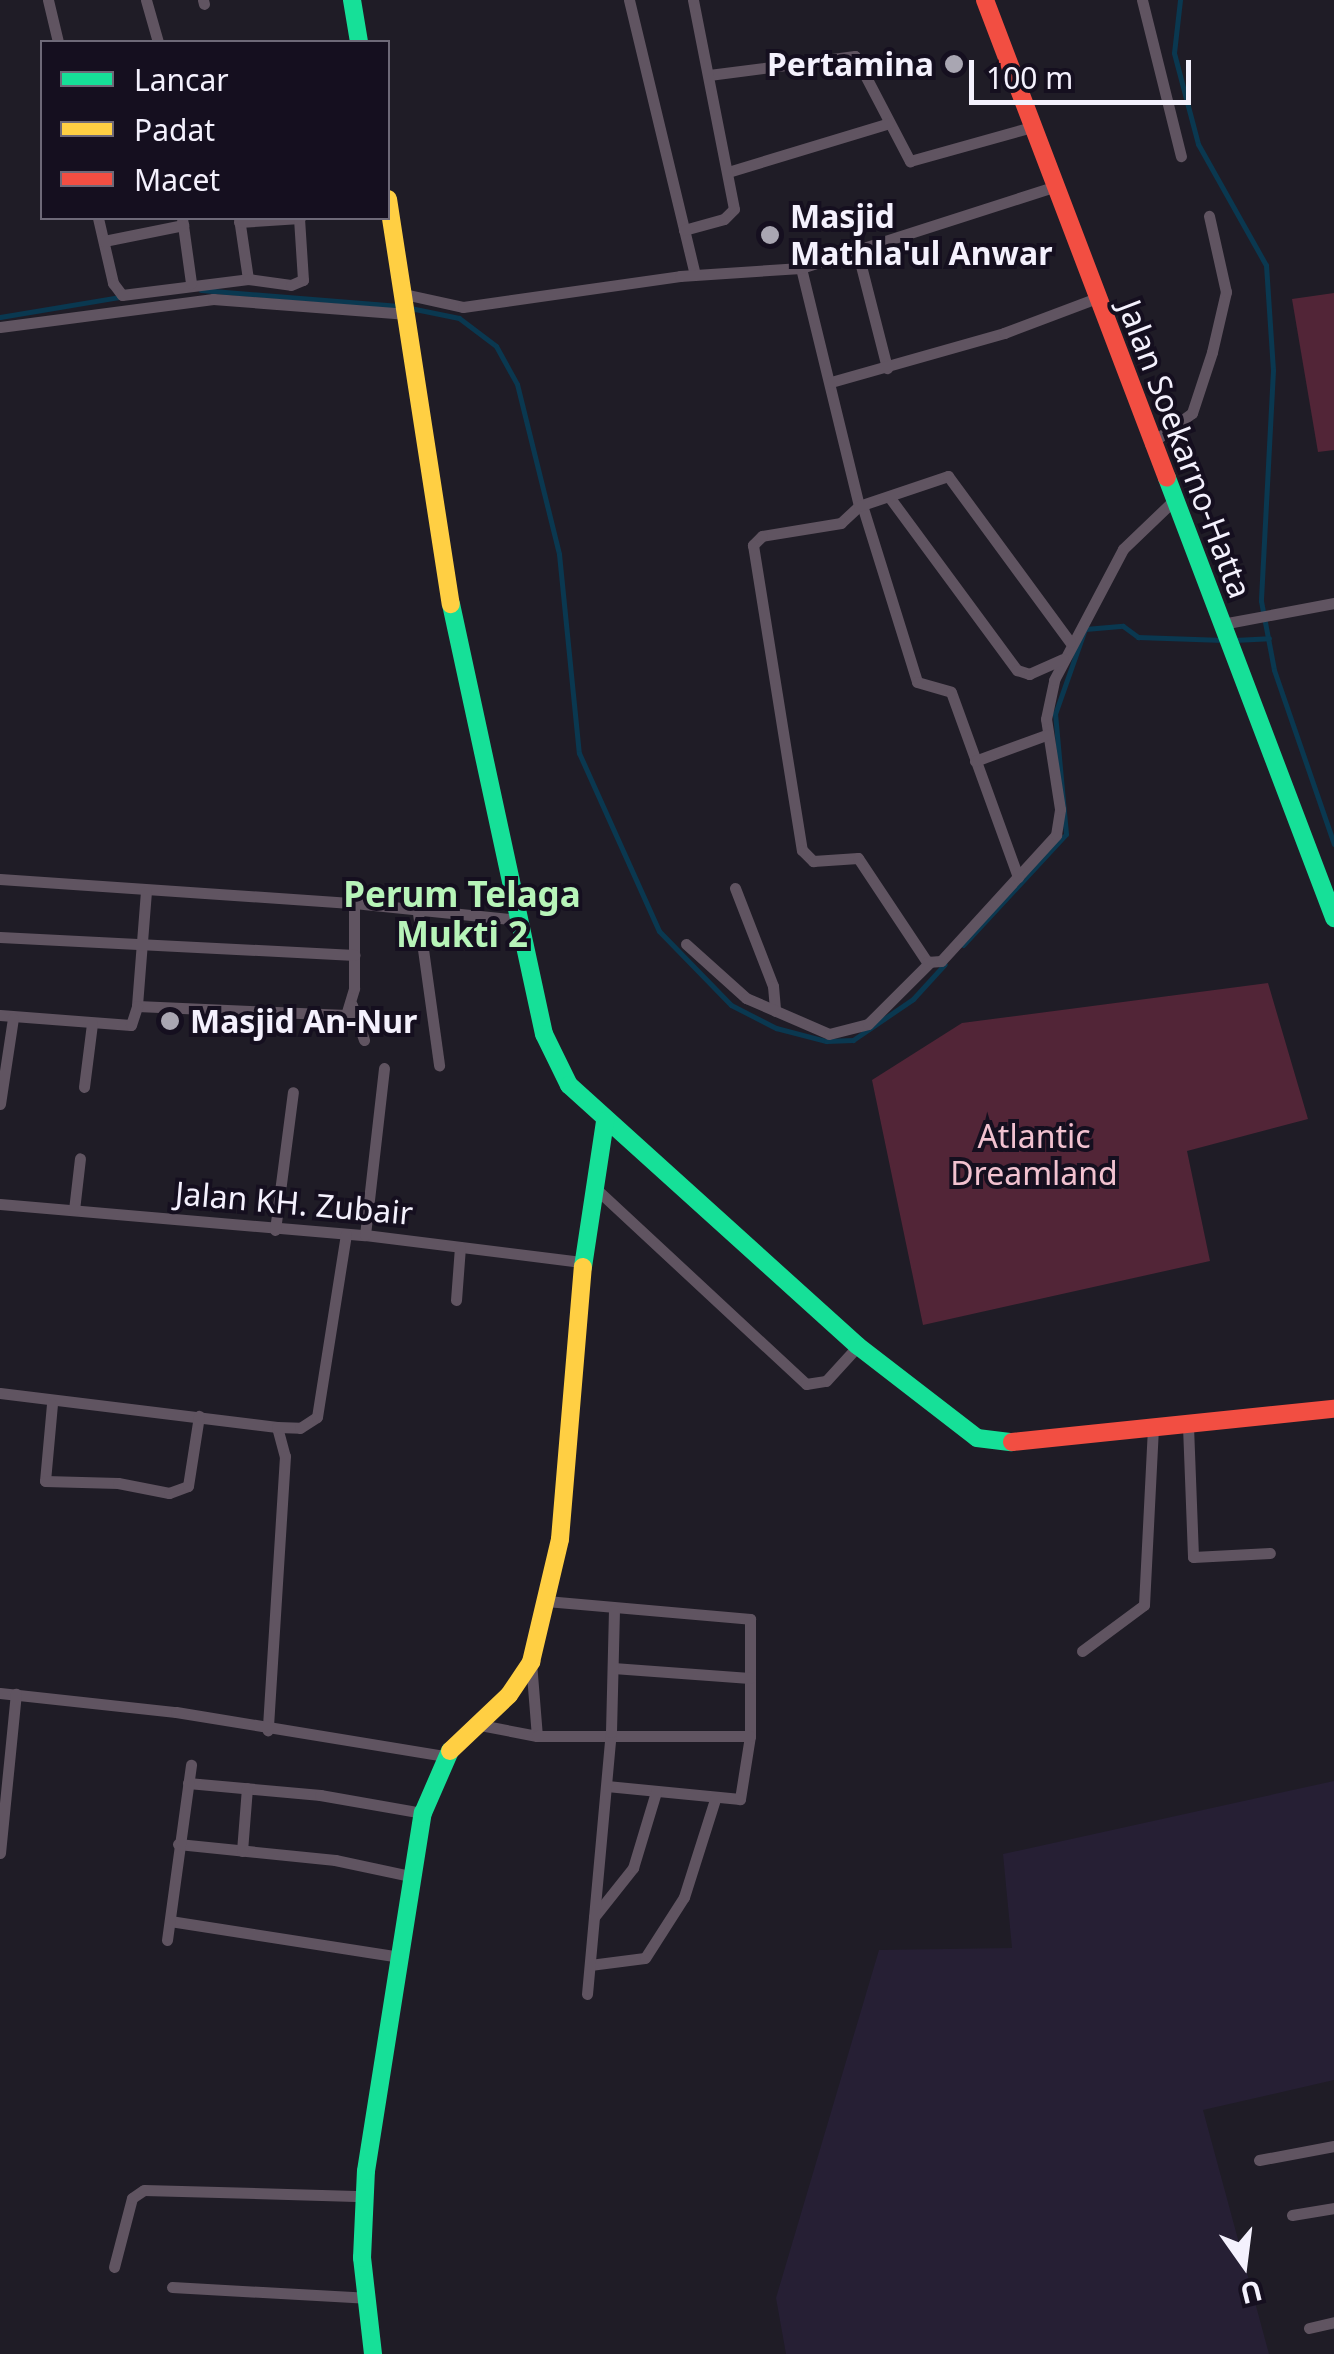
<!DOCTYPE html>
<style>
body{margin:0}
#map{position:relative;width:1334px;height:2354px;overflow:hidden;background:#1f1c26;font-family:"Noto Sans",sans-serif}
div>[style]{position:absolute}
.built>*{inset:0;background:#261f34}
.green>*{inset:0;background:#522537}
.stream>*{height:5px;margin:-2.5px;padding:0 2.5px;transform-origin:2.5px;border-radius:2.5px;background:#0a3850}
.street>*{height:11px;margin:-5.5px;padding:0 5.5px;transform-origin:5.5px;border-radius:5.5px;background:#605461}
.fast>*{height:18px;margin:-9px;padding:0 9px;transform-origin:9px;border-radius:9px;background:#16e098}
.slow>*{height:18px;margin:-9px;padding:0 9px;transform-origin:9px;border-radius:9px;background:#ffcf43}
.jam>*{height:18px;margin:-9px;padding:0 9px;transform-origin:9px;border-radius:9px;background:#f24e42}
.dots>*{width:28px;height:28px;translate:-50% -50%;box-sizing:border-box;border:5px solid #150f1f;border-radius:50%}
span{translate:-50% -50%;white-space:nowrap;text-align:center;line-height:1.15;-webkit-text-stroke:8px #150f1f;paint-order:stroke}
.poi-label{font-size:32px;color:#f4f1fd;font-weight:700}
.right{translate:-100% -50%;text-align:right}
.left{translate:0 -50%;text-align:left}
.street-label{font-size:32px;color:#f4f1fd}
.park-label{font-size:32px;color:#f2c2d0}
.neighbourhood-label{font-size:35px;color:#b7f4b9;font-weight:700}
.legend{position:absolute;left:40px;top:40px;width:350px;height:180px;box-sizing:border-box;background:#150f1f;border:2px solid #6e6978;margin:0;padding:12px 18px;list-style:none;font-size:30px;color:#f4f1fd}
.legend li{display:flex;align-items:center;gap:20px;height:50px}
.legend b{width:50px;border:2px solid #6e6978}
.north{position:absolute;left:1194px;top:2214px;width:100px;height:100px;-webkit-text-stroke:8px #150f1f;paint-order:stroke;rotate:166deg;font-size:28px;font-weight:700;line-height:40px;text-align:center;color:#f4f1fd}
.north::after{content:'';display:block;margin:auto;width:35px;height:45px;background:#f4f1fd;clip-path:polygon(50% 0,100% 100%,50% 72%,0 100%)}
.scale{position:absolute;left:969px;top:60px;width:222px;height:45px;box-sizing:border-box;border:5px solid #f4f1fd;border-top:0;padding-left:12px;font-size:30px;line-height:35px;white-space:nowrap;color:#f4f1fd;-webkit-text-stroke:8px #150f1f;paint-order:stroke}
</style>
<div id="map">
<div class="built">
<i style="clip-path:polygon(1334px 1781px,1334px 2080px,1203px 2110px,1269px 2354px,786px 2354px,776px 2298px,879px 1950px,1012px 1948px,1003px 1854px)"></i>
</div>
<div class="green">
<i style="clip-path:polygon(1334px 293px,1334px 450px,1318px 452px,1292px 299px)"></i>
<i style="clip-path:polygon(1268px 983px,1308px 1119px,1187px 1151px,1210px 1261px,923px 1325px,872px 1080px,962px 1023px)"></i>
</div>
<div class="stream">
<i style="left:1180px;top:0;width:53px;rotate:96.5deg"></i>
<i style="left:1174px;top:53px;width:94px;rotate:75.2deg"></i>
<i style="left:1198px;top:144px;width:139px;rotate:60.7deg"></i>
<i style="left:1266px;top:265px;width:105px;rotate:86.2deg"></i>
<i style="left:1273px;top:370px;width:231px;rotate:93deg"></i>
<i style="left:1261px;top:601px;width:70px;rotate:79.3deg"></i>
<i style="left:1274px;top:670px;width:184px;rotate:71deg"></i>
<i style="left:201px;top:290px;width:199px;rotate:4.6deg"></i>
<i style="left:410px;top:308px;width:50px;rotate:11.5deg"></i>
<i style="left:459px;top:318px;width:46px;rotate:37.1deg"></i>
<i style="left:496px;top:346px;width:43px;rotate:61.1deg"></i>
<i style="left:517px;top:384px;width:175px;rotate:76.1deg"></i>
<i style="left:559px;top:554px;width:200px;rotate:84.3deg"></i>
<i style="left:579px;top:753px;width:195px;rotate:65.8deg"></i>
<i style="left:659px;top:931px;width:103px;rotate:45.8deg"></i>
<i style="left:731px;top:1005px;width:51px;rotate:27.1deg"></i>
<i style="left:776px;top:1028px;width:52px;rotate:14.6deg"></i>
<i style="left:826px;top:1041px;width:27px;rotate:-2deg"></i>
<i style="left:853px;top:1040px;width:73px;rotate:-34.3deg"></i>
<i style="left:913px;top:999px;width:47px;rotate:-47.6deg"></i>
<i style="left:0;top:317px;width:122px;rotate:-9.5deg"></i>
<i style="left:1234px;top:640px;width:35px;rotate:-3deg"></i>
<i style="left:963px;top:945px;width:151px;rotate:-47.1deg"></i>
<i style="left:1066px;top:834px;width:121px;rotate:-95.2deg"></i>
<i style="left:1055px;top:714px;width:90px;rotate:-70.6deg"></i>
<i style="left:1085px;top:629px;width:38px;rotate:-5deg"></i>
<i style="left:1123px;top:626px;width:19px;rotate:36deg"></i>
<i style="left:1138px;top:637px;width:85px;rotate:2deg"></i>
</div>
<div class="street">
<i style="left:48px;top:0;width:43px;rotate:76.6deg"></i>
<i style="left:146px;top:0;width:44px;rotate:74.1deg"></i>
<i style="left:203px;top:0;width:4px;rotate:76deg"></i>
<i style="left:629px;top:0;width:282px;rotate:76.5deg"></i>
<i style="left:1142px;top:0;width:161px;rotate:76deg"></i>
<i style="left:709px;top:75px;width:147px;rotate:-7.4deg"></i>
<i style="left:855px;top:56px;width:119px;rotate:62.4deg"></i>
<i style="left:910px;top:161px;width:127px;rotate:-15.6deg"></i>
<i style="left:728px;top:172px;width:168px;rotate:-16.9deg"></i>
<i style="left:98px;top:218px;width:67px;rotate:77deg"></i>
<i style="left:113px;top:283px;width:15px;rotate:53deg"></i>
<i style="left:122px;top:295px;width:127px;rotate:-7.2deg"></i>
<i style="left:248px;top:279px;width:62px;rotate:-98.4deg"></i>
<i style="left:182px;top:218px;width:66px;rotate:82.1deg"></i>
<i style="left:239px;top:222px;width:61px;rotate:-3.8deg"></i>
<i style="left:684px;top:230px;width:41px;rotate:-15.4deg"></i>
<i style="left:724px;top:219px;width:14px;rotate:-45deg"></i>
<i style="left:734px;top:209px;width:213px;rotate:-101.1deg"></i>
<i style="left:104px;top:241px;width:81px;rotate:-11.4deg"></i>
<i style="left:857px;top:250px;width:122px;rotate:75.7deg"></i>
<i style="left:801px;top:268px;width:245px;rotate:76.3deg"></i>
<i style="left:859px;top:506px;width:25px;rotate:137deg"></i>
<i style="left:841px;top:523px;width:80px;rotate:170.7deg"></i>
<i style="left:762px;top:536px;width:13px;rotate:135deg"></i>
<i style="left:753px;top:545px;width:309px;rotate:80.9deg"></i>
<i style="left:802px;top:850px;width:16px;rotate:45deg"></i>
<i style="left:813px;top:861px;width:45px;rotate:-3.8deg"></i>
<i style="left:858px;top:858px;width:125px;rotate:56.4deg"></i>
<i style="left:927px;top:962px;width:14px;rotate:-4deg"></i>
<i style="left:941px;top:961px;width:171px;rotate:-47.6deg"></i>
<i style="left:1056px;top:835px;width:26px;rotate:-81deg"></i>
<i style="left:1060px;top:809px;width:91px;rotate:-98.8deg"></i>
<i style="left:1046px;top:719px;width:40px;rotate:-78deg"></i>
<i style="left:1054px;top:680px;width:148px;rotate:-62.2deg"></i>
<i style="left:1123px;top:549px;width:68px;rotate:-43.8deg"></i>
<i style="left:248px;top:279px;width:43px;rotate:7.9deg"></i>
<i style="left:291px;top:285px;width:13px;rotate:-23deg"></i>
<i style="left:303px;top:280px;width:62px;rotate:-93.7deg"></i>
<i style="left:404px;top:294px;width:60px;rotate:12.4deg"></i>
<i style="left:463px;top:307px;width:219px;rotate:-8.1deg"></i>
<i style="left:680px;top:276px;width:121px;rotate:-3.8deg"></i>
<i style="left:801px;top:268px;width:265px;rotate:-17.8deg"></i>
<i style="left:0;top:327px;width:215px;rotate:-7.5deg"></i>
<i style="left:213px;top:299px;width:195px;rotate:4.4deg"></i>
<i style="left:831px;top:382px;width:180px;rotate:-15.8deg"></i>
<i style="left:1004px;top:333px;width:96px;rotate:-20.7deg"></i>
<i style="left:1150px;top:444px;width:52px;rotate:-36.4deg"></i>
<i style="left:1192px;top:413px;width:64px;rotate:-71.8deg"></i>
<i style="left:1212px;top:352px;width:62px;rotate:-76.9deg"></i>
<i style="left:1226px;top:292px;width:78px;rotate:-102.6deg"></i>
<i style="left:890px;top:498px;width:214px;rotate:53.6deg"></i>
<i style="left:1017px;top:670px;width:13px;rotate:18deg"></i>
<i style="left:1029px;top:674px;width:37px;rotate:-24deg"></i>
<i style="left:862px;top:505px;width:185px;rotate:72.7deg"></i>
<i style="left:917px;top:682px;width:35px;rotate:16deg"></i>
<i style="left:951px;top:692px;width:197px;rotate:70.1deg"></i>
<i style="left:859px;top:506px;width:94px;rotate:-18.6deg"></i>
<i style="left:948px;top:476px;width:206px;rotate:53.7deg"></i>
<i style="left:1222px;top:624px;width:114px;rotate:-10.6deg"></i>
<i style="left:975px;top:761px;width:76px;rotate:-20.1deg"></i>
<i style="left:0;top:879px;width:355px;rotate:3.9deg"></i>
<i style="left:735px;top:888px;width:105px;rotate:68.8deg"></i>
<i style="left:773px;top:986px;width:25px;rotate:85deg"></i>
<i style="left:146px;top:891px;width:115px;rotate:94.5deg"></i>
<i style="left:137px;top:1006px;width:209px;rotate:2.5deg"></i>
<i style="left:346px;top:1015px;width:28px;rotate:-73deg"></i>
<i style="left:354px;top:988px;width:85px;rotate:-90deg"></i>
<i style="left:354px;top:903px;width:166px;rotate:5.9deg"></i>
<i style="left:417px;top:906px;width:161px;rotate:82.1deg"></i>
<i style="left:0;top:937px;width:355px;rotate:2.9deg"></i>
<i style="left:686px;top:944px;width:81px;rotate:42deg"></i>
<i style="left:746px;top:998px;width:90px;rotate:23.4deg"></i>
<i style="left:829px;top:1034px;width:40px;rotate:-14.4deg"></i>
<i style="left:868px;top:1024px;width:88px;rotate:-45deg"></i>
<i style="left:352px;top:1005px;width:37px;rotate:71deg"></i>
<i style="left:0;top:1015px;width:131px;rotate:4.4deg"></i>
<i style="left:131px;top:1025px;width:20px;rotate:-72deg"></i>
<i style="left:84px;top:1087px;width:64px;rotate:-82.8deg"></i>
<i style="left:0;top:1104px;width:87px;rotate:-81.4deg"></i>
<i style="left:593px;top:1186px;width:291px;rotate:42.9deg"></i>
<i style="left:806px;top:1384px;width:20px;rotate:-9deg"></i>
<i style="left:826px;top:1381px;width:47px;rotate:-47.6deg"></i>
<i style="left:0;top:1204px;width:366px;rotate:4.9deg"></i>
<i style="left:365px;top:1235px;width:220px;rotate:7.1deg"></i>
<i style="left:74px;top:1210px;width:52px;rotate:-83.4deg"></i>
<i style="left:275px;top:1230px;width:139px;rotate:-82.6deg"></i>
<i style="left:365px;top:1235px;width:168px;rotate:-83.5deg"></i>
<i style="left:456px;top:1300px;width:53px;rotate:-85.7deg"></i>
<i style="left:0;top:1393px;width:279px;rotate:7deg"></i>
<i style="left:277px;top:1427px;width:30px;rotate:75deg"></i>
<i style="left:285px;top:1456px;width:275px;rotate:93.6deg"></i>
<i style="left:52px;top:1404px;width:77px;rotate:95.2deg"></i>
<i style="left:45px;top:1481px;width:73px;rotate:1.6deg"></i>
<i style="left:118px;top:1483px;width:52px;rotate:11.1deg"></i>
<i style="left:169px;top:1493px;width:20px;rotate:-20deg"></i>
<i style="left:188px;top:1486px;width:71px;rotate:-81.1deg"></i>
<i style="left:1188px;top:1426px;width:131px;rotate:87.8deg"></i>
<i style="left:1193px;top:1557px;width:77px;rotate:-3deg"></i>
<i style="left:277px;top:1427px;width:23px;rotate:2deg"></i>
<i style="left:300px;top:1428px;width:20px;rotate:-33deg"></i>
<i style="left:317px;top:1417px;width:185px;rotate:-81deg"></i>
<i style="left:546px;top:1601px;width:205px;rotate:5deg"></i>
<i style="left:750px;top:1619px;width:117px;rotate:90deg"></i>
<i style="left:750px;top:1736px;width:64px;rotate:99deg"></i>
<i style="left:740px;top:1799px;width:134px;rotate:-174.4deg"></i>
<i style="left:1082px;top:1651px;width:77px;rotate:-36.6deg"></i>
<i style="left:1144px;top:1605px;width:176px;rotate:-87.1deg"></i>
<i style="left:531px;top:1662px;width:74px;rotate:85.4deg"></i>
<i style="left:613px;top:1668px;width:137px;rotate:4.2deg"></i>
<i style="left:0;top:1693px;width:177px;rotate:6.2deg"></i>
<i style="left:176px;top:1712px;width:273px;rotate:9.3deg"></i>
<i style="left:475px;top:1724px;width:63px;rotate:11deg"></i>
<i style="left:537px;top:1736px;width:213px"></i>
<i style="left:188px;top:1783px;width:133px;rotate:5.2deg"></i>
<i style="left:320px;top:1795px;width:105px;rotate:9.9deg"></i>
<i style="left:178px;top:1844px;width:158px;rotate:5.8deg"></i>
<i style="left:335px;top:1860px;width:81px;rotate:12.1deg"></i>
<i style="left:242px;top:1851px;width:63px;rotate:-85.5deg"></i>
<i style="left:0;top:1853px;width:160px;rotate:-84.3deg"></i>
<i style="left:594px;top:1917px;width:63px;rotate:-51.5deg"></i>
<i style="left:633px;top:1868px;width:79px;rotate:-73.2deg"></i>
<i style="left:170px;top:1921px;width:233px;rotate:8.9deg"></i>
<i style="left:167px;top:1940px;width:177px;rotate:-82.2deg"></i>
<i style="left:590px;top:1965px;width:55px;rotate:-7.3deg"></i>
<i style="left:645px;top:1958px;width:72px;rotate:-57.4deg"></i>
<i style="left:684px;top:1897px;width:103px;rotate:-72.4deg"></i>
<i style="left:587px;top:1994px;width:263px;rotate:-84.8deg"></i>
<i style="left:611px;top:1732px;width:122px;rotate:-88.6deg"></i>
<i style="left:1259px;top:2160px;width:76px;rotate:-10.6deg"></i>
<i style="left:1292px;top:2215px;width:43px;rotate:-9.5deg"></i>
<i style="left:114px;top:2267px;width:71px;rotate:-75.4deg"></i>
<i style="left:132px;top:2198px;width:14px;rotate:-34deg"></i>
<i style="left:144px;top:2190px;width:220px;rotate:1.6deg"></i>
<i style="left:172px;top:2287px;width:194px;rotate:3.2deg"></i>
<i style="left:1309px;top:2328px;width:26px;rotate:-13deg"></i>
</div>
<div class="fast">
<i style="left:352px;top:0;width:43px;rotate:80.5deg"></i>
<i style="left:1167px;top:478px;width:471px;rotate:69.2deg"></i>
<i style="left:451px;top:604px;width:440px;rotate:77.8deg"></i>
<i style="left:544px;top:1034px;width:57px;rotate:63.9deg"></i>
<i style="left:569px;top:1085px;width:389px;rotate:42.1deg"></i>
<i style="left:858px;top:1346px;width:150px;rotate:37.7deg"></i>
<i style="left:977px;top:1438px;width:35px;rotate:7deg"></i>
<i style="left:583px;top:1267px;width:148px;rotate:-81.4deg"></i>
<i style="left:373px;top:2354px;width:97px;rotate:-96.5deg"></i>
<i style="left:362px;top:2258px;width:87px;rotate:-87.4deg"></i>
<i style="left:366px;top:2171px;width:363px;rotate:-81deg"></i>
<i style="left:423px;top:1813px;width:68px;rotate:-66.5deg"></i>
</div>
<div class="slow">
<i style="left:388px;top:199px;width:410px;rotate:81.2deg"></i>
<i style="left:450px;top:1751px;width:81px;rotate:-43.5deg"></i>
<i style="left:509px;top:1695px;width:40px;rotate:-56deg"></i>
<i style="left:531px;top:1662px;width:126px;rotate:-76.7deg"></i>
<i style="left:560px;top:1539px;width:273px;rotate:-85.2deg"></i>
</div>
<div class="jam">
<i style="left:985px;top:0;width:511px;rotate:69.16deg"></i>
<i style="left:1012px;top:1442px;width:324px;rotate:-5.9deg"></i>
</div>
<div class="dots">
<i style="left:954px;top:64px;background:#a9a6b2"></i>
<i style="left:770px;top:235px;background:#a9a6b2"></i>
<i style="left:170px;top:1021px;background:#a9a6b2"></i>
</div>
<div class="poi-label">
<span class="right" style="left:934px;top:64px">Pertamina</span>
<span class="left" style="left:790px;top:235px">Masjid<br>Mathla'ul Anwar</span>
<span class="left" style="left:190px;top:1021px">Masjid An-Nur</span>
</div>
<div class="street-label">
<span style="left:1185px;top:449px;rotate:69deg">Jalan Soekarno-Hatta</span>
<span style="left:294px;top:1203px;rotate:5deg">Jalan KH. Zubair</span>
</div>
<div class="park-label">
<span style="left:1034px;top:1155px">Atlantic<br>Dreamland</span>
</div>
<div class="neighbourhood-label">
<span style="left:462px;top:914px">Perum Telaga<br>Mukti 2</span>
</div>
<ul class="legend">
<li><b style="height:12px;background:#16e098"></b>Lancar</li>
<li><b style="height:12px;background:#ffcf43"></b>Padat</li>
<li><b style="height:12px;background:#f24e42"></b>Macet</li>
</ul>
<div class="north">U</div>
<div class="scale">100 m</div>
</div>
